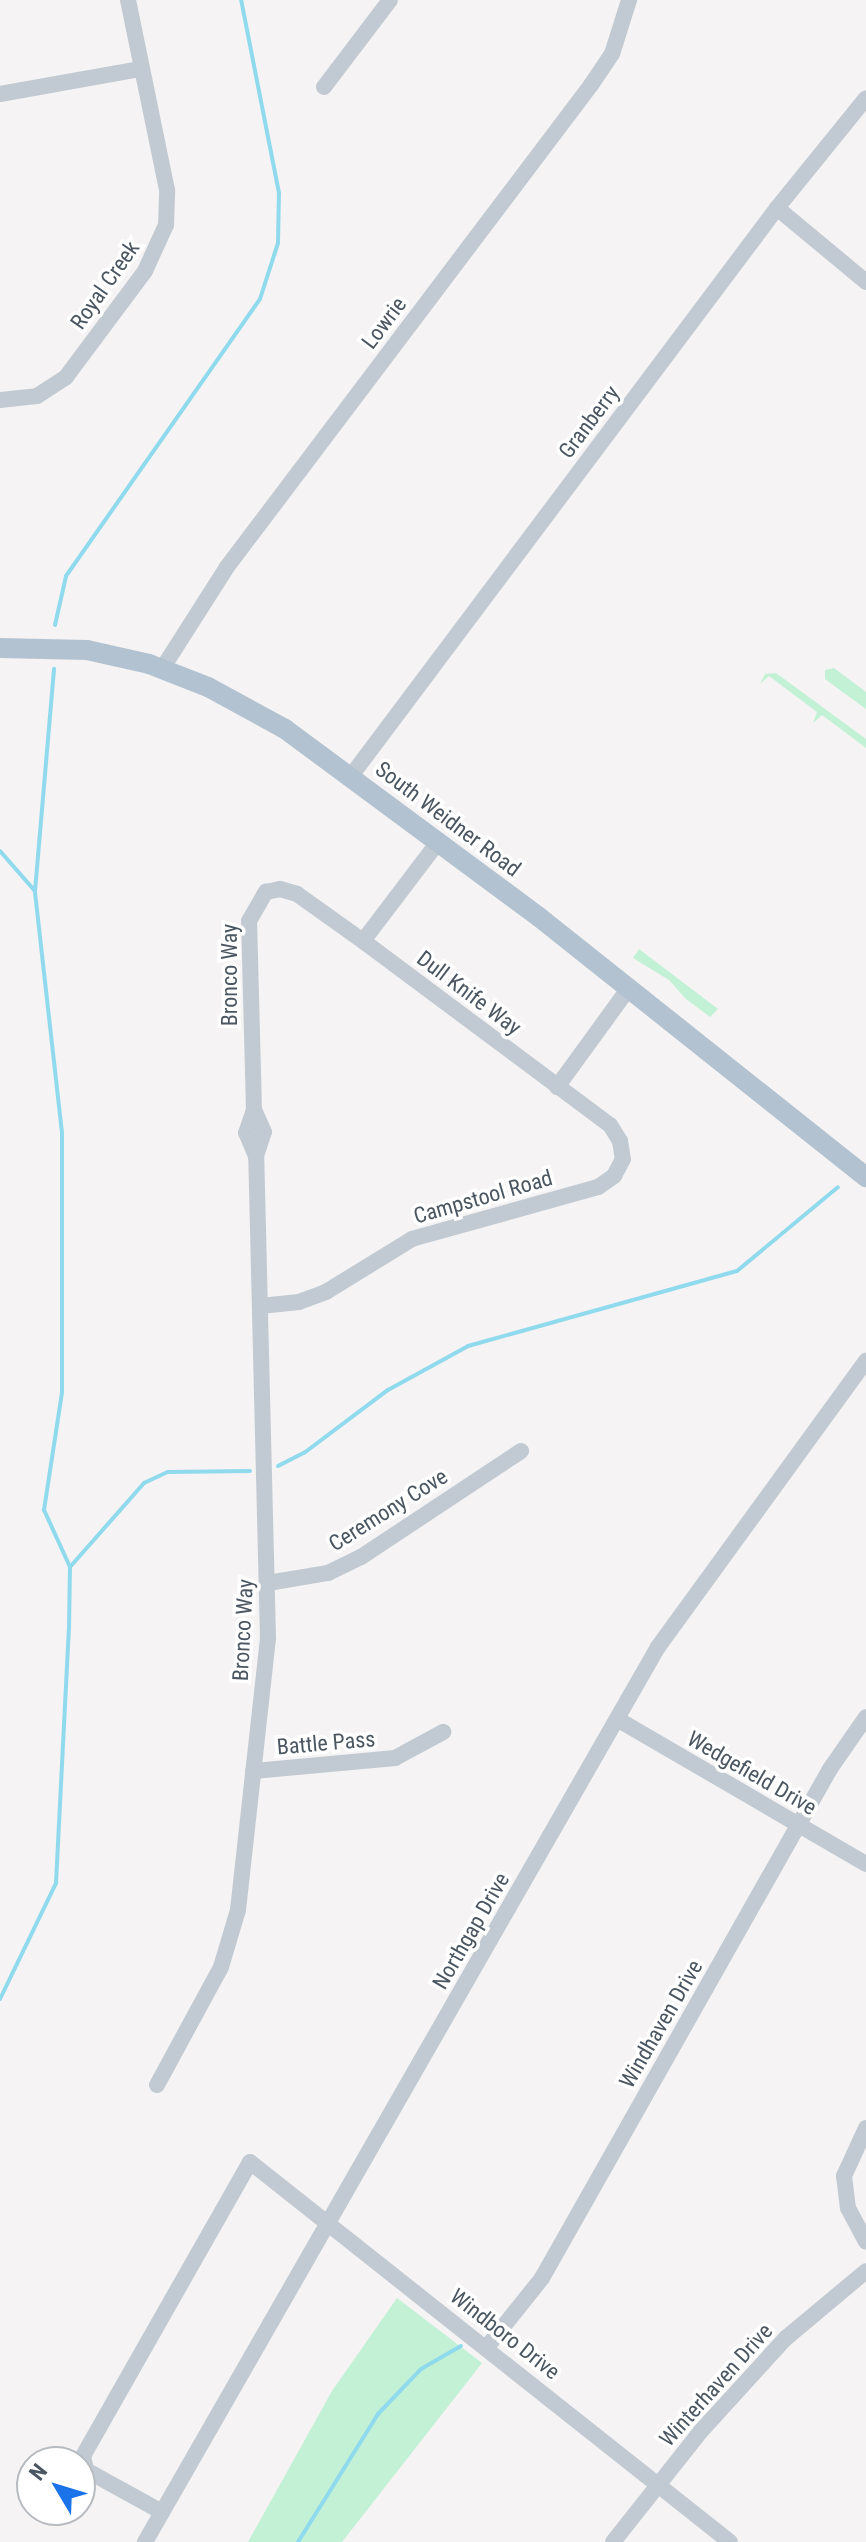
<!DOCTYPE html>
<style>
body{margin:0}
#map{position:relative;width:866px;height:2542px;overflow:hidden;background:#f5f3f3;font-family:"Roboto Condensed",sans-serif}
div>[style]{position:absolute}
.green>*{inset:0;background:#c3f1d5}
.stream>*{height:4px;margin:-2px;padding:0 2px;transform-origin:2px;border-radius:2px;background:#90daee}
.minor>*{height:16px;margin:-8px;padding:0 8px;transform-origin:8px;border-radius:8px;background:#c1cad2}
.major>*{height:20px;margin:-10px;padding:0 10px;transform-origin:10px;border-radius:10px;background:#b3c2d1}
span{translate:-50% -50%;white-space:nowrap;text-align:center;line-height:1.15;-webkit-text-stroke:7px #fff;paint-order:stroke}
.street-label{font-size:22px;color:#4a5661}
.north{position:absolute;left:16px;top:2446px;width:80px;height:80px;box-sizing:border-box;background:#fff;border:2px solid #b7bbc0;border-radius:50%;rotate:308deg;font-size:22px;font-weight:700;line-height:32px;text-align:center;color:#4a5661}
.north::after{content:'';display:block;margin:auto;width:28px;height:36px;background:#1a73e8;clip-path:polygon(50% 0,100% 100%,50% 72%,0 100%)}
</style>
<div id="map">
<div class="green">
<i style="clip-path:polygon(834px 668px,866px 692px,866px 709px,825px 679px,825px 670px)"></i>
<i style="clip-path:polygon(776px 673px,866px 739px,866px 748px,822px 715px,813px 723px,817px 712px,769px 676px,760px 684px,765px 674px)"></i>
<i style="clip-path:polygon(639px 949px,718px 1009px,710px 1017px,686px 999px,669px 980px,633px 958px)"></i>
<i style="clip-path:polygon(397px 2298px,482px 2363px,342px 2542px,248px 2542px,332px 2391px)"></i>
</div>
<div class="stream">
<i style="left:55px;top:625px;width:50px;rotate:-77.3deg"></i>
<i style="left:66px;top:576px;width:338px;rotate:-55deg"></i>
<i style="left:260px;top:299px;width:59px;rotate:-72.2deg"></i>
<i style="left:278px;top:243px;width:50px;rotate:-88.9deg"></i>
<i style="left:279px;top:193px;width:197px;rotate:-101.1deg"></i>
<i style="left:0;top:851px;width:53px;rotate:48.8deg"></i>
<i style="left:278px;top:1466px;width:29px;rotate:-27deg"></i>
<i style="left:304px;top:1453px;width:105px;rotate:-36.9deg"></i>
<i style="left:388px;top:1390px;width:91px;rotate:-28.8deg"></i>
<i style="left:468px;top:1346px;width:279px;rotate:-15.6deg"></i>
<i style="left:737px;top:1271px;width:131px;rotate:-39.7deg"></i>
<i style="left:70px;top:1567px;width:112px;rotate:-48.6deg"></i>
<i style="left:144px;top:1483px;width:26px;rotate:-25deg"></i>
<i style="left:168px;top:1472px;width:82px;rotate:-0.7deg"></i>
<i style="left:0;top:1999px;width:129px;rotate:-64.2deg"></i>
<i style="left:56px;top:1883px;width:254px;rotate:-87.1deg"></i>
<i style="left:69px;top:1629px;width:62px;rotate:-89.1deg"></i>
<i style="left:70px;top:1567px;width:63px;rotate:-114.5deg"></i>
<i style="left:44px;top:1510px;width:119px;rotate:-81.3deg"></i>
<i style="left:62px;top:1392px;width:259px;rotate:-90deg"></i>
<i style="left:62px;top:1133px;width:244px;rotate:-96.4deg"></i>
<i style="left:35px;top:891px;width:223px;rotate:-85.1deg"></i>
<i style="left:298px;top:2542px;width:151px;rotate:-58deg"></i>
<i style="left:378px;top:2414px;width:62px;rotate:-46.3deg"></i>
<i style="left:421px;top:2369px;width:46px;rotate:-29.9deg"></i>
</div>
<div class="minor">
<i style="left:324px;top:87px;width:109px;rotate:-52.8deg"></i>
<i style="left:0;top:94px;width:143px;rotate:-10.1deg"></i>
<i style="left:777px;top:208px;width:116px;rotate:39.7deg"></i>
<i style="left:0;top:400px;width:37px;rotate:-6deg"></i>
<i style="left:37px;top:396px;width:35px;rotate:-33deg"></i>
<i style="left:66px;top:377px;width:132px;rotate:-53.3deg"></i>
<i style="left:145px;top:271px;width:51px;rotate:-65.5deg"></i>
<i style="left:166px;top:225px;width:35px;rotate:-88deg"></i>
<i style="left:167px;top:190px;width:194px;rotate:-101.6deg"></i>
<i style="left:162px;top:669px;width:121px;rotate:-57.5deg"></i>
<i style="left:227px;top:567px;width:604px;rotate:-52.94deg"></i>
<i style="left:591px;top:85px;width:37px;rotate:-56deg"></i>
<i style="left:612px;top:54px;width:57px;rotate:-72.5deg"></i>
<i style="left:351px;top:776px;width:710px;rotate:-53.13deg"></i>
<i style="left:777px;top:208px;width:141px;rotate:-51deg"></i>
<i style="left:363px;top:941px;width:126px;rotate:-52.8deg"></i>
<i style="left:557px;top:1087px;width:122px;rotate:-54deg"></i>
<i style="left:256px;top:1156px;width:25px;rotate:-113deg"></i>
<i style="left:246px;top:1133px;width:24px;rotate:-71deg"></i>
<i style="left:254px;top:1110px;width:189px;rotate:-91.5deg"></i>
<i style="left:249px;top:921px;width:34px;rotate:-60deg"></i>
<i style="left:266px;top:892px;width:14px;rotate:-12deg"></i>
<i style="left:280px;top:889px;width:18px;rotate:16deg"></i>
<i style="left:297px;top:894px;width:81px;rotate:35.5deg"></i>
<i style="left:363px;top:941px;width:308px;rotate:36.7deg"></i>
<i style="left:610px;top:1125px;width:19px;rotate:58deg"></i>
<i style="left:620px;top:1141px;width:18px;rotate:81deg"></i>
<i style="left:623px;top:1159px;width:19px;rotate:118deg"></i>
<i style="left:614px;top:1176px;width:19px;rotate:145deg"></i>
<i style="left:598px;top:1187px;width:193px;rotate:164.4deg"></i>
<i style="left:412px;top:1239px;width:101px;rotate:148.4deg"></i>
<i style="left:326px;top:1292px;width:29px;rotate:160deg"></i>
<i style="left:299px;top:1302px;width:39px;rotate:174deg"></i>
<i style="left:268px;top:1583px;width:61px;rotate:-9.5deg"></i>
<i style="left:328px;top:1573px;width:37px;rotate:-26deg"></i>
<i style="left:361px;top:1557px;width:192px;rotate:-33.5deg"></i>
<i style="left:617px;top:1719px;width:288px;rotate:30.2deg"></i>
<i style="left:253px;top:1771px;width:143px;rotate:-5.2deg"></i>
<i style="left:395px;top:1758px;width:55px;rotate:-28.4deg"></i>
<i style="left:157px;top:2085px;width:134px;rotate:-61.5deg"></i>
<i style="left:221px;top:1967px;width:59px;rotate:-73.4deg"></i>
<i style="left:238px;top:1910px;width:273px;rotate:-83.7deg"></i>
<i style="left:268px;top:1639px;width:483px;rotate:-91.4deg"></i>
<i style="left:256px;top:1156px;width:25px;rotate:-72deg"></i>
<i style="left:264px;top:1132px;width:24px;rotate:-114deg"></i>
<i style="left:866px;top:2128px;width:53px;rotate:114.6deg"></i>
<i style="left:844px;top:2176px;width:32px;rotate:83deg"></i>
<i style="left:848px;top:2208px;width:38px;rotate:62deg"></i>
<i style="left:487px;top:2347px;width:88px;rotate:-51.4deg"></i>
<i style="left:542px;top:2278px;width:585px;rotate:-60.5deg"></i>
<i style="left:830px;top:1769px;width:63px;rotate:-55.3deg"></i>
<i style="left:162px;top:2512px;width:87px;rotate:-151.1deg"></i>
<i style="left:86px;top:2470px;width:14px;rotate:-102deg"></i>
<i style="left:83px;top:2456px;width:338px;rotate:-60.4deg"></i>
<i style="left:250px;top:2162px;width:612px;rotate:38.37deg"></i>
<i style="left:145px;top:2542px;width:1032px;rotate:-60.18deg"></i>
<i style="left:658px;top:1647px;width:354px;rotate:-54deg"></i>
<i style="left:613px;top:2542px;width:142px;rotate:-51.6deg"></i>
<i style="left:701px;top:2431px;width:126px;rotate:-47.6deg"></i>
<i style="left:786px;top:2338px;width:104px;rotate:-39.9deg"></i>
</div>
<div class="major">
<i style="left:0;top:648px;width:87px;rotate:1.3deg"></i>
<i style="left:87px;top:650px;width:64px;rotate:12.7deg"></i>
<i style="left:149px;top:664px;width:63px;rotate:21.3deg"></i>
<i style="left:208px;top:687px;width:88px;rotate:28.6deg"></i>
<i style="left:285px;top:729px;width:316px;rotate:36.5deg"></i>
<i style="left:539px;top:917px;width:418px;rotate:38.5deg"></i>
</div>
<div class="street-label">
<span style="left:105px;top:285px;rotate:-55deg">Royal Creek</span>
<span style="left:384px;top:323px;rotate:-53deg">Lowrie</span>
<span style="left:589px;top:422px;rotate:-53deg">Granberry</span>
<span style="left:448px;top:819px;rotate:37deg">South Weidner Road</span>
<span style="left:230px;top:975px;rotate:-90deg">Bronco Way</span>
<span style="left:469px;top:993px;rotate:37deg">Dull Knife Way</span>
<span style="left:483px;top:1197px;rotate:-16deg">Campstool Road</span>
<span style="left:388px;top:1510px;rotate:-32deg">Ceremony Cove</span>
<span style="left:243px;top:1630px;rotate:-87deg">Bronco Way</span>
<span style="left:326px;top:1743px;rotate:-5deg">Battle Pass</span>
<span style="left:752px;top:1773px;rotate:30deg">Wedgefield Drive</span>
<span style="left:471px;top:1931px;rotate:-60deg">Northgap Drive</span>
<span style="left:661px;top:2024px;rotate:-60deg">Windhaven Drive</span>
<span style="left:505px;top:2334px;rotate:38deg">Windboro Drive</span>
<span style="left:716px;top:2385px;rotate:-48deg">Winterhaven Drive</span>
</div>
<div class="north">N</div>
</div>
